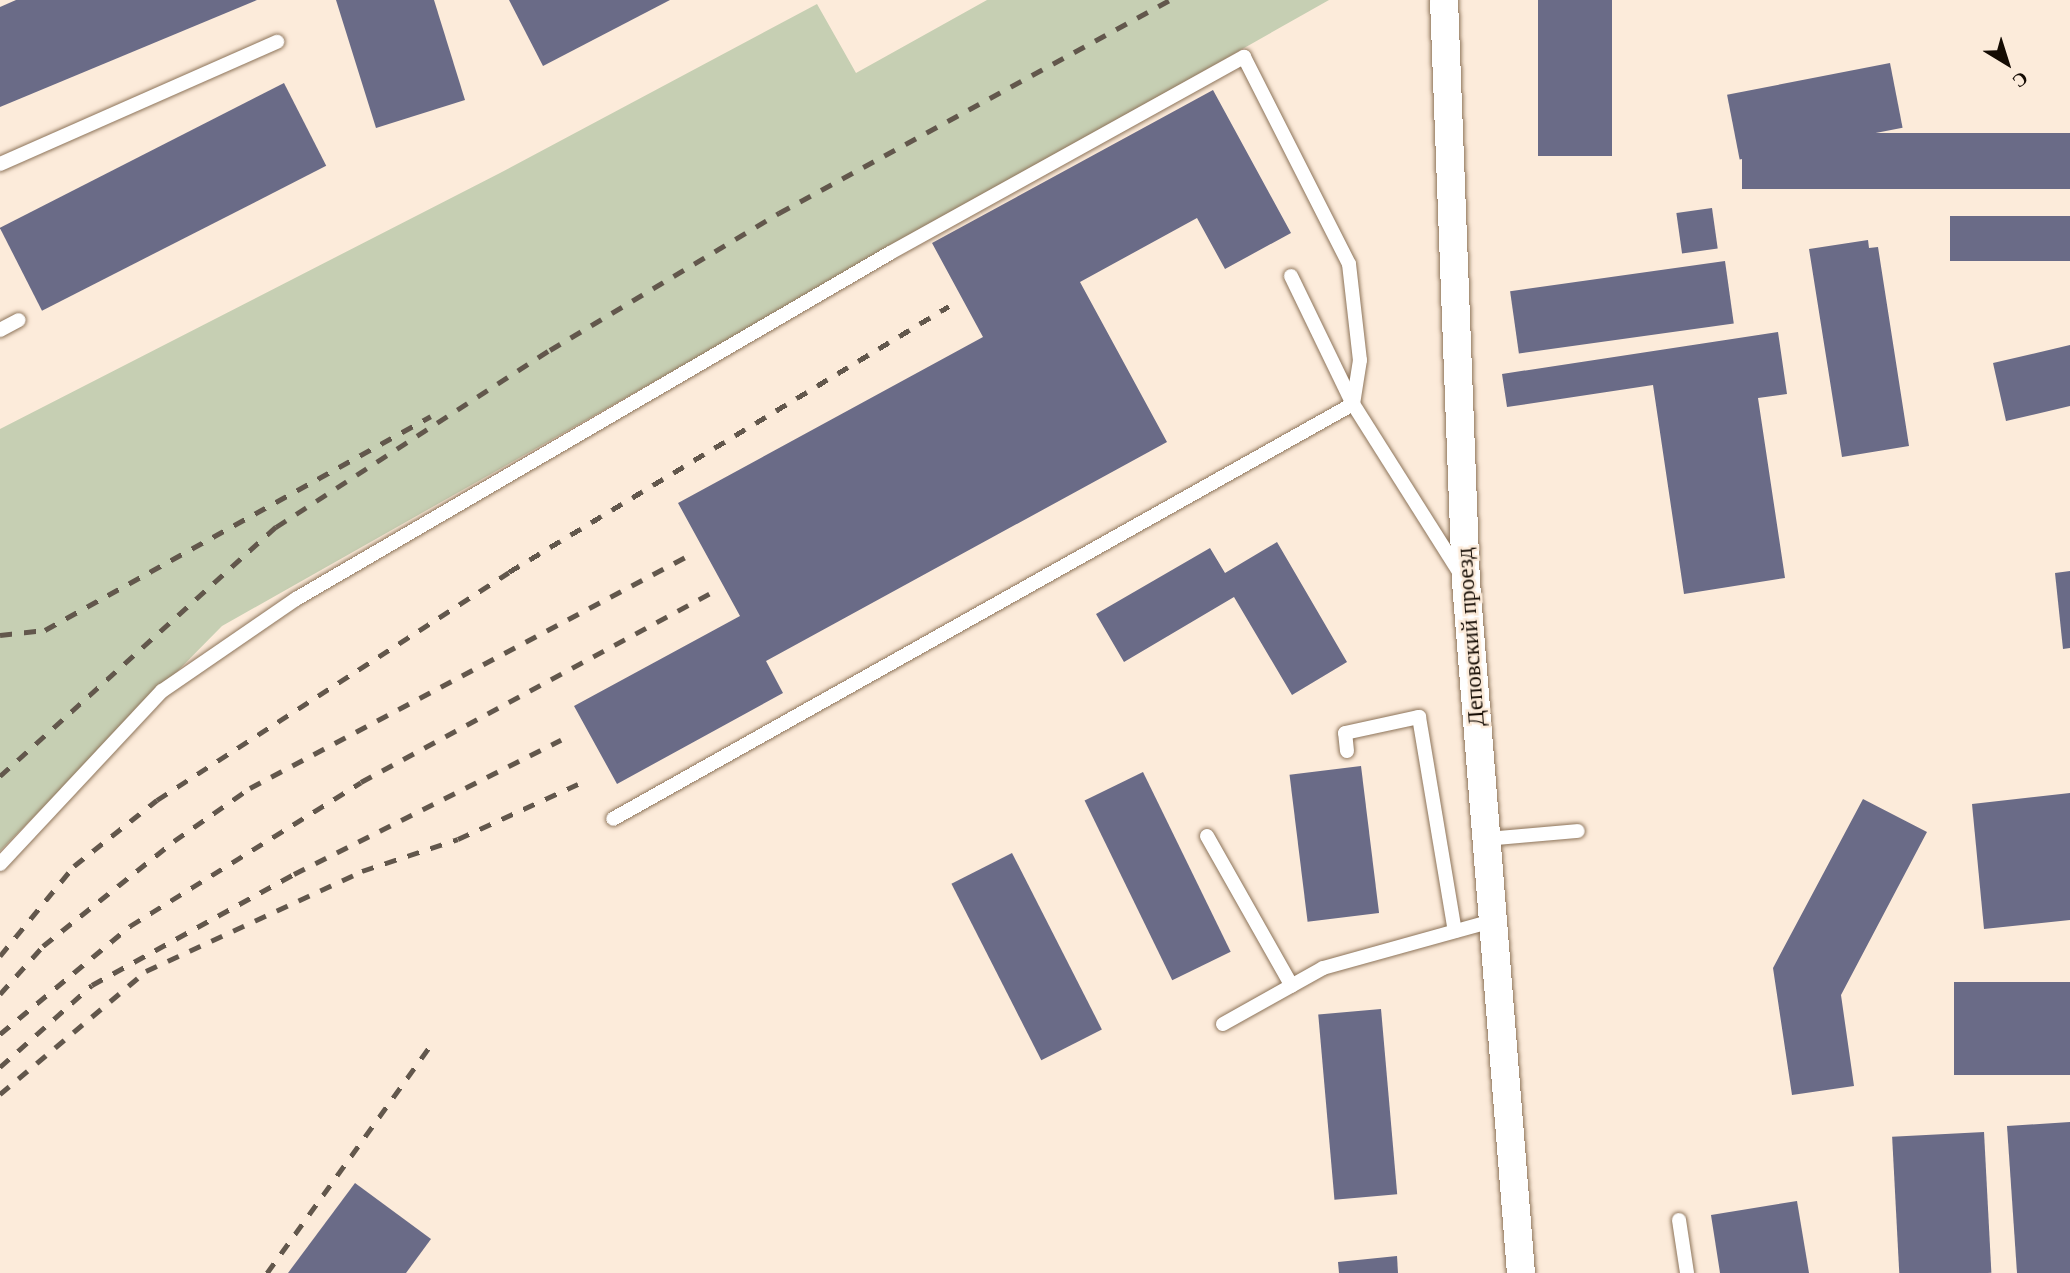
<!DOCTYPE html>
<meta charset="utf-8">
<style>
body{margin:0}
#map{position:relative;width:2070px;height:1273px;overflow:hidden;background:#fcebda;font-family:Georgia,serif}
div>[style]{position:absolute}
.green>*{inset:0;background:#c6cfb3}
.building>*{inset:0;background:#6a6b87;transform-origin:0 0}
.roads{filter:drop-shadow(0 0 2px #8d745a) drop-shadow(0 0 2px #8d745a)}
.lane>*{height:14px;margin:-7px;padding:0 7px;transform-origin:7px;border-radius:7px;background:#fff}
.street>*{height:28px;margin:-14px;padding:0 14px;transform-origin:14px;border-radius:14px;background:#fff}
.rail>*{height:5px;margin-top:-2.5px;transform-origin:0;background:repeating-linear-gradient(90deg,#62574c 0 12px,transparent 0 24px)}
span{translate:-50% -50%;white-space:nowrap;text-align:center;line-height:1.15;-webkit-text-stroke:5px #fcebda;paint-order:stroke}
.street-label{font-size:23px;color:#140b03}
.north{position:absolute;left:1972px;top:28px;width:70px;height:70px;-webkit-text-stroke:5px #fcebda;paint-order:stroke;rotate:142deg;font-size:19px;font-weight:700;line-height:28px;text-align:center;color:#140b03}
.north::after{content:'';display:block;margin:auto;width:24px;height:32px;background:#140b03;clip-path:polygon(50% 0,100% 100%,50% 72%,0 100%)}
</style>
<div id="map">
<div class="green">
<i style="clip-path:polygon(987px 0,1329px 0,222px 626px,0 851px,0 429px,500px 173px,817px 4px,856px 73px)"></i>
</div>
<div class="building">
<i style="clip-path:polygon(16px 0,257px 0,0 107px,0 7px)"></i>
<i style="clip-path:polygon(336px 0,434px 0,465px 100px,376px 128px)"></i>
<i style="clip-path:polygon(509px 0,670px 0,543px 66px)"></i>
<i style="left:1538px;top:0;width:74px;height:156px"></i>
<i style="left:1890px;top:63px;width:66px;height:166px;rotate:79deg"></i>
<i style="left:284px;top:83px;width:93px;height:319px;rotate:63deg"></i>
<i style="clip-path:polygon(1213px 90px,1291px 233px,1225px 269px,1197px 218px,1080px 282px,1167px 442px,766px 661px,783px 693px,617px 784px,574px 706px,740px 616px,678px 503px,983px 337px,932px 243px)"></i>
<i style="left:2070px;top:133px;width:56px;height:328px;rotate:90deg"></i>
<i style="left:1712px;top:208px;width:41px;height:36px;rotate:82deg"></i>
<i style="left:2070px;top:216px;width:45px;height:120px;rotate:90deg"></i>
<i style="clip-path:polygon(1868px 240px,1869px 248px,1878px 247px,1909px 446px,1842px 457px,1809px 249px)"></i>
<i style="left:1725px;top:261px;width:63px;height:217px;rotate:82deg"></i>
<i style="clip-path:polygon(1778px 332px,1787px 394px,1758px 398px,1785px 578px,1684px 594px,1653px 385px,1507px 407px,1502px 374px)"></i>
<i style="clip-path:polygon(2070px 345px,2070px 406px,2006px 421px,1993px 363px)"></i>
<i style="clip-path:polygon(1277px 542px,1347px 662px,1292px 695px,1234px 597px,1124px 662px,1096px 614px,1210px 548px,1225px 573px)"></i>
<i style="clip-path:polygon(2070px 571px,2070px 648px,2063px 649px,2055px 573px)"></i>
<i style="left:1361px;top:766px;width:148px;height:72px;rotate:83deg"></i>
<i style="left:1143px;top:772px;width:200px;height:65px;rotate:64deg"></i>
<i style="clip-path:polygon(2070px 793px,2070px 920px,1984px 929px,1972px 804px)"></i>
<i style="clip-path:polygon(1863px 799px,1927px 832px,1841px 995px,1854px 1086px,1792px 1095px,1773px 968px)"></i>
<i style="left:1012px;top:853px;width:198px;height:68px;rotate:63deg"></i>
<i style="left:2070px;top:982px;width:93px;height:116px;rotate:90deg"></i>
<i style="left:1381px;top:1009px;width:186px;height:63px;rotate:85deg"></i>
<i style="clip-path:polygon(2070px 1122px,2070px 1273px,2017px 1273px,2007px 1126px)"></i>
<i style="left:1984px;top:1132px;width:141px;height:92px;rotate:87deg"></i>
<i style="clip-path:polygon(355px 1183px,431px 1239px,406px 1273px,288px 1273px)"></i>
<i style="clip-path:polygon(1797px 1201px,1809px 1273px,1720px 1273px,1711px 1215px)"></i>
<i style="clip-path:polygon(1397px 1256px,1398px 1273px,1339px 1273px,1338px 1262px)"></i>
</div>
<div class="roads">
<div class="lane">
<i style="left:0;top:164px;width:303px;rotate:-23.8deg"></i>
<i style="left:1291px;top:276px;width:142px;rotate:64.2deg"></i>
<i style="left:1353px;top:404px;width:202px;rotate:57.7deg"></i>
<i style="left:0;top:330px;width:21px;rotate:-28deg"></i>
<i style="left:1347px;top:751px;width:18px;rotate:-96deg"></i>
<i style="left:1345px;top:733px;width:76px;rotate:-12.2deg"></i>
<i style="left:1419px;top:717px;width:217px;rotate:80.5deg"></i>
<i style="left:1207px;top:836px;width:172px;rotate:60.5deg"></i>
<i style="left:1486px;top:839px;width:92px;rotate:-5deg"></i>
<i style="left:0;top:864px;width:237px;rotate:-46.9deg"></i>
<i style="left:162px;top:691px;width:163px;rotate:-34.5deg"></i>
<i style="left:296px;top:599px;width:687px;rotate:-30.22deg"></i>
<i style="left:890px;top:253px;width:405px;rotate:-29deg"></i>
<i style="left:1244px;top:57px;width:232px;rotate:63.1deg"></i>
<i style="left:1349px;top:264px;width:97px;rotate:83.5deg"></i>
<i style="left:1360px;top:360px;width:45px;rotate:99deg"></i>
<i style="left:1353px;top:404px;width:848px;rotate:150.72deg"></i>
<i style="left:1223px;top:1024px;width:115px;rotate:-29.2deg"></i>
<i style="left:1323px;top:968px;width:176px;rotate:-15.5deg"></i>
<i style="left:1679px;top:1220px;width:54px;rotate:81.4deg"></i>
</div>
<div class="street">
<i style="left:1444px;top:0;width:582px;rotate:87.84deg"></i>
<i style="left:1466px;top:582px;width:693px;rotate:85.45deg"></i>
</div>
</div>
<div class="rail">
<i style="left:0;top:635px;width:45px;rotate:-6.3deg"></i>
<i style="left:45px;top:630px;width:441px;rotate:-29deg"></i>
<i style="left:0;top:776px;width:372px;rotate:-42.1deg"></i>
<i style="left:276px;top:527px;width:326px;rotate:-32.9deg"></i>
<i style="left:550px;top:350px;width:267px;rotate:-30.9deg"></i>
<i style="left:779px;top:213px;width:444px;rotate:-28.6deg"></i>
<i style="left:0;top:956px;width:117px;rotate:-50.6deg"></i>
<i style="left:74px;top:866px;width:106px;rotate:-38.5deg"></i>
<i style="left:157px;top:800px;width:419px;rotate:-32.9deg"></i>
<i style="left:509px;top:572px;width:514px;rotate:-31.15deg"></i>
<i style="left:0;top:994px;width:64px;rotate:-48.1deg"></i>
<i style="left:43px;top:946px;width:168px;rotate:-38.7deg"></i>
<i style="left:174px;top:841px;width:93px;rotate:-34.9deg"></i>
<i style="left:250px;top:788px;width:501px;rotate:-27.94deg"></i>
<i style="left:0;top:1034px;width:169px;rotate:-39.7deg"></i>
<i style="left:130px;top:926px;width:272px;rotate:-31.9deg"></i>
<i style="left:361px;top:782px;width:404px;rotate:-28.4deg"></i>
<i style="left:0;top:1067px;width:123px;rotate:-41.7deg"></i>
<i style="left:92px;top:985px;width:230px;rotate:-28.8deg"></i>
<i style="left:294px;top:874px;width:299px;rotate:-26.7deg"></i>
<i style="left:0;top:1094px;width:191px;rotate:-40.1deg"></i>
<i style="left:146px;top:971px;width:238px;rotate:-24.8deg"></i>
<i style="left:362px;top:871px;width:101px;rotate:-18.4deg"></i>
<i style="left:458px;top:839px;width:132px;rotate:-24.6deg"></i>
<i style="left:267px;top:1273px;width:284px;rotate:-54.3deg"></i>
</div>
<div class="street-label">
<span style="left:1471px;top:637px;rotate:-94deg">Деповский проезд</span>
</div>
<div class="north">С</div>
</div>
